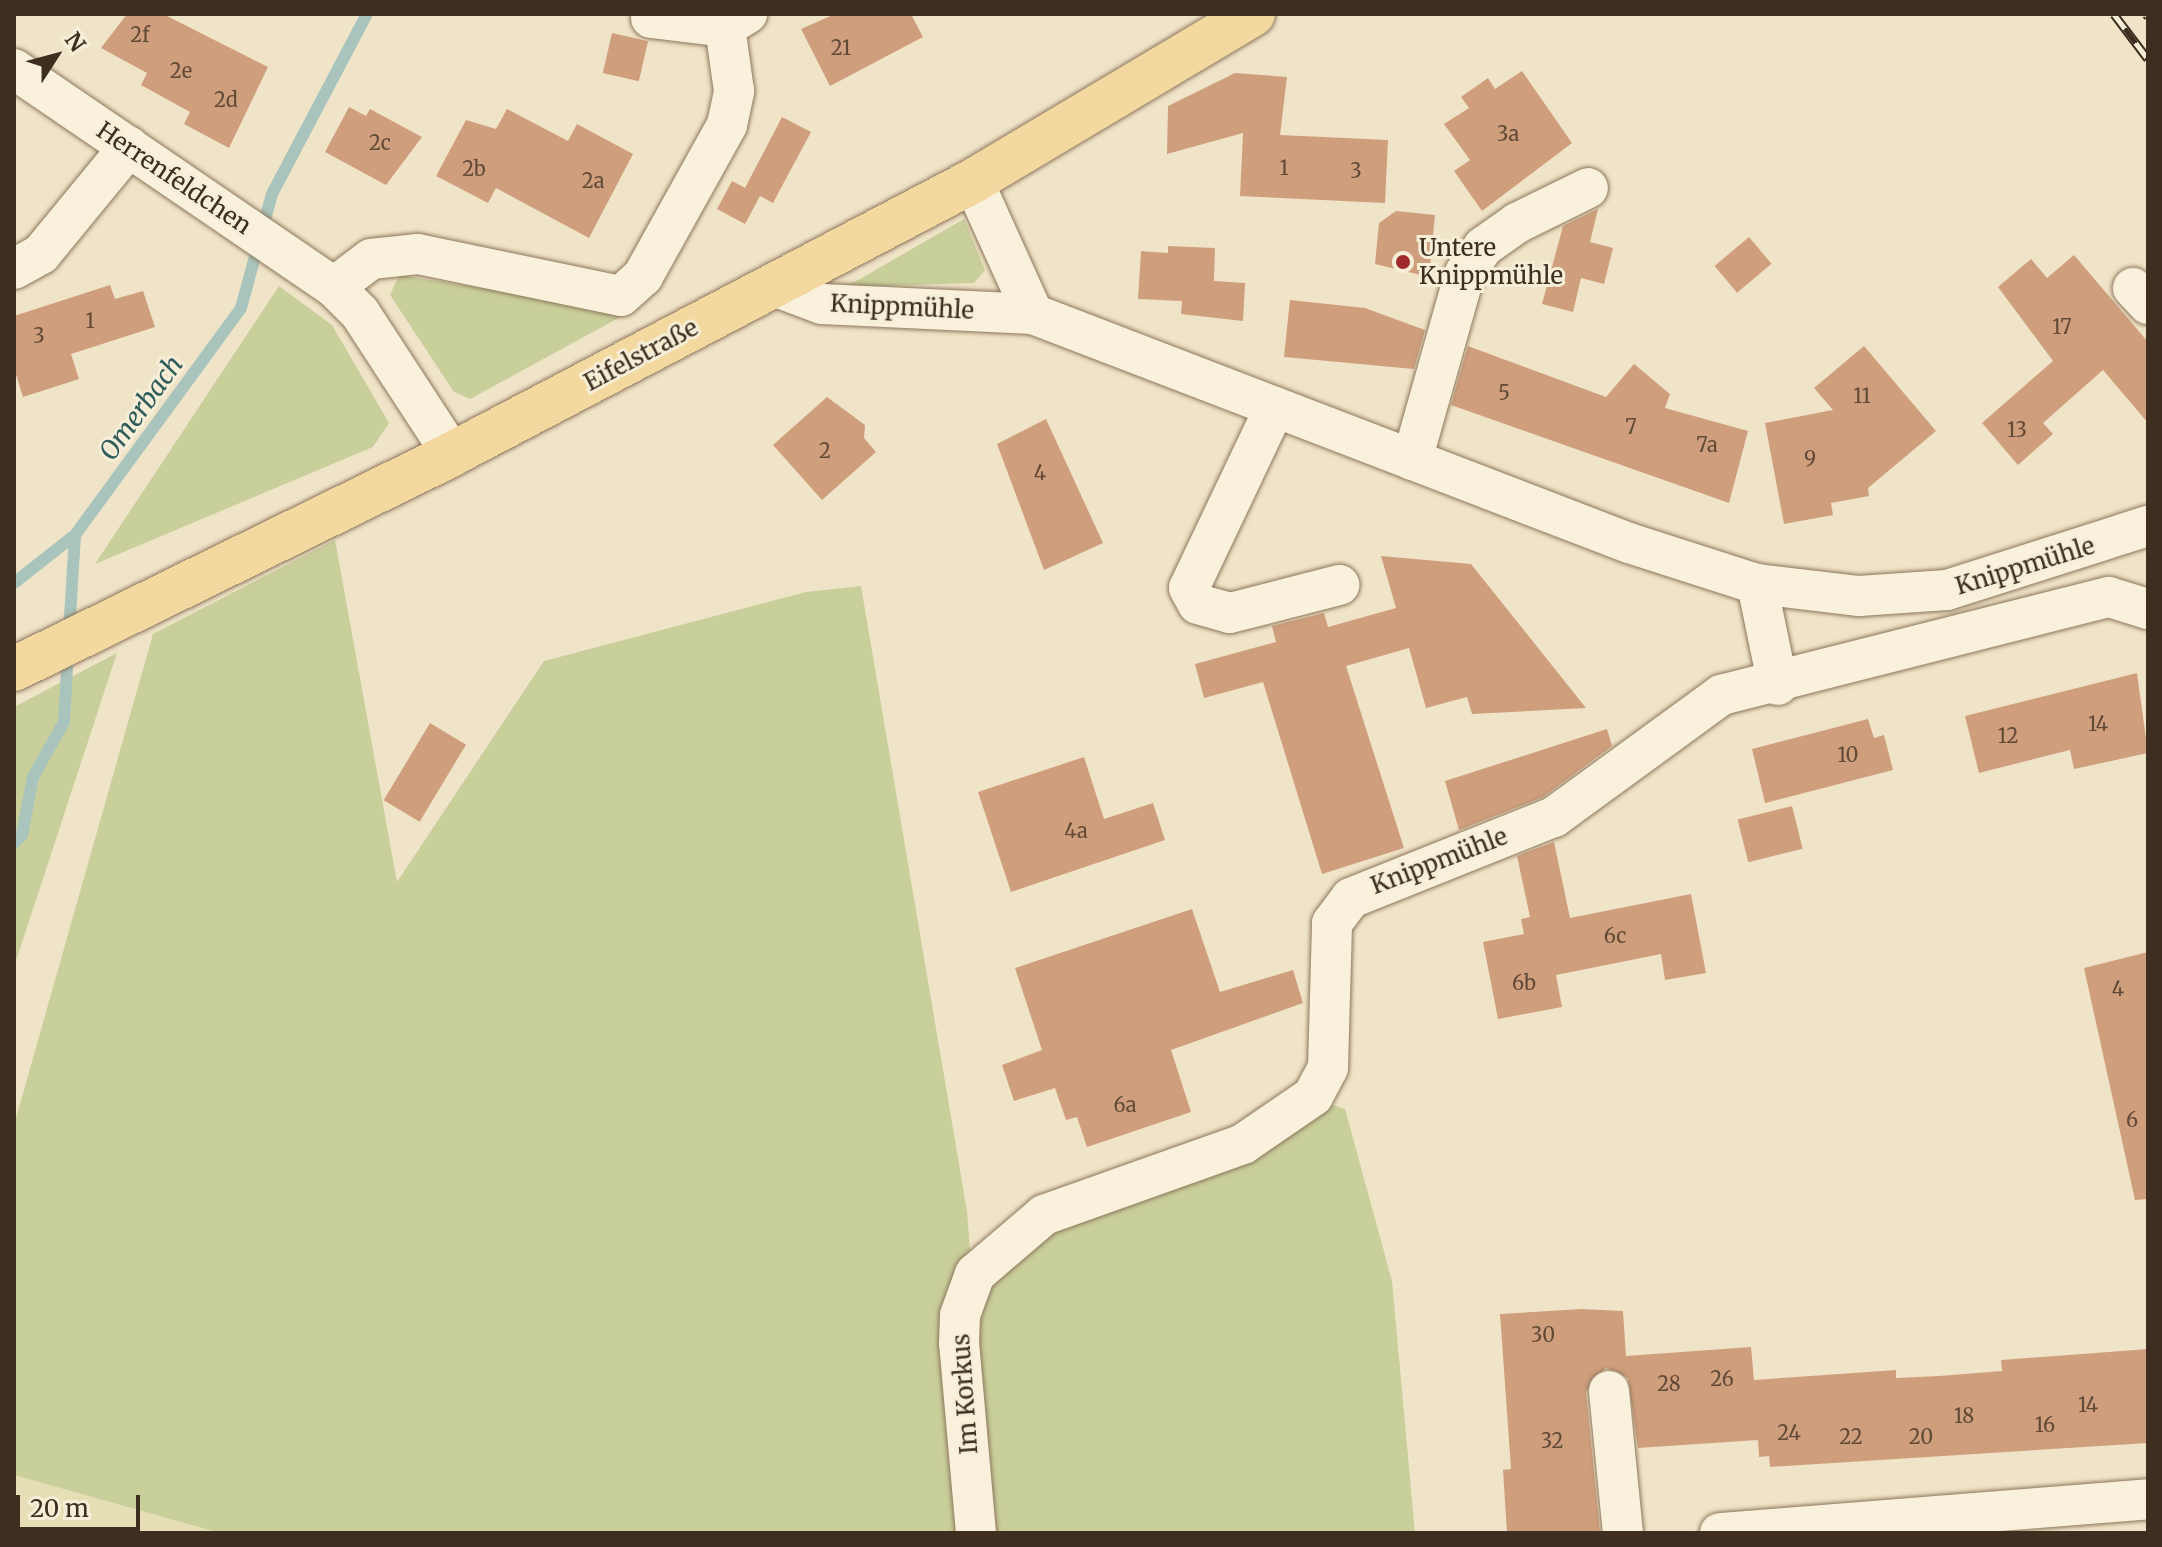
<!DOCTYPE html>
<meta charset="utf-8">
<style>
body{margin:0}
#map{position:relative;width:2162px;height:1547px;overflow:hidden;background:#f0e4c8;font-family:Merriweather,serif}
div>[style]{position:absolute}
.farmland>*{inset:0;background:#e6deb5}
.green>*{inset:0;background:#c9cf9b}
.stream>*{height:12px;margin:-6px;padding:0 6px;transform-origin:6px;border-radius:6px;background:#a9c4bc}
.building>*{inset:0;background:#cf9f7d;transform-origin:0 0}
.roads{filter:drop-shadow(0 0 2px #8d765c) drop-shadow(0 0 2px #8d765c)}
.minor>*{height:40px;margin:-20px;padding:0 20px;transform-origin:20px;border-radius:20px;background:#faf1dc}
.major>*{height:44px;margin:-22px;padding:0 22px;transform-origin:22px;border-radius:22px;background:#f3d9a0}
.rail>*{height:9px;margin-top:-4.5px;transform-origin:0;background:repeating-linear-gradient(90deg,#f7eed8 0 18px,#3d2e20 0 36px);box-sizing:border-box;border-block:2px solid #3d2e20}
.dots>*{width:22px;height:22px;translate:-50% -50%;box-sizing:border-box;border:4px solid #f7eed8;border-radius:50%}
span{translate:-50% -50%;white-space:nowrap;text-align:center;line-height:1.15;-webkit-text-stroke:6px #f7eed8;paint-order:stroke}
.number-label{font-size:20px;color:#624a37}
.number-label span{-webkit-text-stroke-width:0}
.street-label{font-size:24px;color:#3d2e20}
.poi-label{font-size:24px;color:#3d2e20}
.left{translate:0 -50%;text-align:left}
.water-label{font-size:26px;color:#2f5d5a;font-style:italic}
.frame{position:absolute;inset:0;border:16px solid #3d2e20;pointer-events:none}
.north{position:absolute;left:16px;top:16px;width:80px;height:80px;-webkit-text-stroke:6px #f7eed8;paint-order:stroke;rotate:54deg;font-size:22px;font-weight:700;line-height:32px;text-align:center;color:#3d2e20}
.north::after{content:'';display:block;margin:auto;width:28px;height:36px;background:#3d2e20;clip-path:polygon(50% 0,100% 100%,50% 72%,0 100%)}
.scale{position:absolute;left:16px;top:1495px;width:124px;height:36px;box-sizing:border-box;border:4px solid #3d2e20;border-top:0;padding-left:10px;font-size:24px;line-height:28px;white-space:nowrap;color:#3d2e20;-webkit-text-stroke:6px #f7eed8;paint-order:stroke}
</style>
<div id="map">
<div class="farmland">
<i style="clip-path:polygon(14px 1475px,220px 1533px,14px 1533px)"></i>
</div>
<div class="green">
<i style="clip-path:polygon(964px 219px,985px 270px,974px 283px,846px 287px)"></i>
<i style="clip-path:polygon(399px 275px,614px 309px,624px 315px,470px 399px,454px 392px,390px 295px)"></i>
<i style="clip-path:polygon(279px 286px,332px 325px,389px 423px,373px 447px,95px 564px)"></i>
<i style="clip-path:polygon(335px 540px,397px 882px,544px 661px,806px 592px,861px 586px,967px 1211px,970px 1250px,960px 1271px,966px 1533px,220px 1533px,14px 1475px,14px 1125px,153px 634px)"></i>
<i style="clip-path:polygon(117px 653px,17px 958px,14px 963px,14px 707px)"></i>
<i style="clip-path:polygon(1330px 1104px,1345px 1109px,1392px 1281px,1415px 1533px,989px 1533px,975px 1346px,989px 1285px,1025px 1239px)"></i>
</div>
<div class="stream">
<i style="left:14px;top:583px;width:78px;rotate:-38.2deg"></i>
<i style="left:69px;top:633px;width:98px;rotate:-86.5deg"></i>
<i style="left:75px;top:535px;width:281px;rotate:-53.8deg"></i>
<i style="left:241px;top:308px;width:118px;rotate:-74.8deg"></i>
<i style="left:272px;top:194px;width:204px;rotate:-62.2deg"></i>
<i style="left:14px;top:843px;width:11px;rotate:-45deg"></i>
<i style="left:22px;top:835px;width:59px;rotate:-79.3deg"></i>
<i style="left:33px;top:777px;width:63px;rotate:-60.6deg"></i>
<i style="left:64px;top:722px;width:71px;rotate:-86.8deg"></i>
</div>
<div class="building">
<i style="clip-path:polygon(127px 14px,163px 14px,268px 67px,229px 148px,184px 124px,190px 112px,141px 85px,147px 73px,101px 48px)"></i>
<i style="clip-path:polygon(835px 14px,911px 14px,923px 37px,830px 86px,801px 29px)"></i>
<i style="left:612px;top:33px;width:37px;height:41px;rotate:13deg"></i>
<i style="clip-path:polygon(1522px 71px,1572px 143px,1482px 211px,1454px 171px,1470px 160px,1444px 124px,1469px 108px,1461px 97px,1488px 78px,1495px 89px)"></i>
<i style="clip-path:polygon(1235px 73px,1287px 77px,1280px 135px,1388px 140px,1385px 203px,1240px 196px,1243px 133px,1167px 154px,1168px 106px)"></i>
<i style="clip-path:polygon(349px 107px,366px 116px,370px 109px,422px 137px,386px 185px,325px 152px)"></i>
<i style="clip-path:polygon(507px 109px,568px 141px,577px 124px,633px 154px,589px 238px,496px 188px,488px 203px,436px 176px,466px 120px,496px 129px)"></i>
<i style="clip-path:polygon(782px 117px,811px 132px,773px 203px,760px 196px,745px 224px,717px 209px,732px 181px,753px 192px,745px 188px)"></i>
<i style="clip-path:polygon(1598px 209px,1590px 242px,1613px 248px,1604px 284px,1581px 278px,1573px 312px,1542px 304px,1563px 226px)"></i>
<i style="clip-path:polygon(1396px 211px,1435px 215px,1429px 277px,1375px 264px,1379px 223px)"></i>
<i style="left:1749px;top:237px;width:35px;height:45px;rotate:50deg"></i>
<i style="clip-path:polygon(1168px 246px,1215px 248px,1214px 281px,1245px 283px,1243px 321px,1181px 314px,1182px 301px,1138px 299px,1141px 251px,1168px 253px)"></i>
<i style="clip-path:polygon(2074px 255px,2148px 342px,2148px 423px,2103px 370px,2043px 423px,2053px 434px,2018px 465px,1982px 423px,2053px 361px,1998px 287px,2031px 259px,2047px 278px)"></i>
<i style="clip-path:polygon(110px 285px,115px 299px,143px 291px,155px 327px,71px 354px,79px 379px,23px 397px,14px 368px,14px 316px)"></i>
<i style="clip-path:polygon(1290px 300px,1365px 308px,1425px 330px,1414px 369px,1284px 357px)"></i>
<i style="clip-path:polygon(1468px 346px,1606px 397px,1634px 364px,1670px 394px,1665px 408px,1748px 431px,1729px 503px,1451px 405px)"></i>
<i style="clip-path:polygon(1864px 346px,1936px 431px,1868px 488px,1869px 496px,1831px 503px,1833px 515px,1784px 524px,1765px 423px,1833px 410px,1814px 388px)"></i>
<i style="clip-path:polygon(827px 397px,865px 425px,864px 438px,876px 452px,822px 500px,773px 445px)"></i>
<i style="clip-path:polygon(1046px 419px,1103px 543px,1044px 570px,997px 444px)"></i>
<i style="clip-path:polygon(1381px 556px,1471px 564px,1586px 708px,1472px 714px,1467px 697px,1426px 708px,1409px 648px,1346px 666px,1404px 848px,1322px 874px,1263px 682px,1204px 698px,1195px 664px,1276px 642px,1272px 626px,1324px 613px,1328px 627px,1396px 608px)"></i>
<i style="clip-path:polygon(2137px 673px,2148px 753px,2074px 769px,2070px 750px,1979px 773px,1965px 716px)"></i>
<i style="clip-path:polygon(1868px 719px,1874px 738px,1884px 735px,1893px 770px,1765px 803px,1752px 749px)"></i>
<i style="left:430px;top:723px;width:42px;height:90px;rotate:31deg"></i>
<i style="clip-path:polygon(1607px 729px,1612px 746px,1543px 797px,1459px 830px,1445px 781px)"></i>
<i style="clip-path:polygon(1084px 757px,1104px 819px,1153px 803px,1165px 840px,1011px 892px,978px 792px)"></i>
<i style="left:1792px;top:806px;width:44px;height:56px;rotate:76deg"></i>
<i style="clip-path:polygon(1554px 842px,1570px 918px,1691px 894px,1706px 973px,1665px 980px,1661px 954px,1556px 975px,1562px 1007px,1498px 1019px,1483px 942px,1524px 934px,1521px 919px,1530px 917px,1517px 856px)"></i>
<i style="clip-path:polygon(1192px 909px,1220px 992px,1293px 970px,1303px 1003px,1171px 1050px,1191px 1112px,1087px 1147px,1077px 1117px,1066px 1120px,1055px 1088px,1014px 1101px,1002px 1065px,1042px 1050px,1015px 968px)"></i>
<i style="clip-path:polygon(2148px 952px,2148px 1199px,2135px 1200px,2084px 968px)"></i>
<i style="clip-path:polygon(1582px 1309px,1623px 1311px,1626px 1356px,1751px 1347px,1754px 1380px,1896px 1370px,1896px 1378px,1939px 1376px,2002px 1371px,2001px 1360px,2148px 1349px,2148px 1443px,1770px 1467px,1769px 1456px,1759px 1457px,1758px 1440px,1638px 1448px,1628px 1378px,1606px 1368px,1586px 1392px,1600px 1533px,1507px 1533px,1503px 1470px,1511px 1469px,1500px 1314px)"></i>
</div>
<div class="roads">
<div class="minor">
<i style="left:651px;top:18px;width:75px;rotate:6.9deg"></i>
<i style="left:725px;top:27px;width:26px;rotate:-31deg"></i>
<i style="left:14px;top:69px;width:387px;rotate:34.3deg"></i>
<i style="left:334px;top:287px;width:37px;rotate:45deg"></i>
<i style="left:360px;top:313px;width:168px;rotate:56.9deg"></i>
<i style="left:973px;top:181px;width:146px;rotate:65.7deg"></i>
<i style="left:14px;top:269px;width:31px;rotate:-29deg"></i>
<i style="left:41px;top:254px;width:139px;rotate:-50.6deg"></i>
<i style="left:774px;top:286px;width:51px;rotate:20.6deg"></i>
<i style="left:822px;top:304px;width:211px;rotate:2.7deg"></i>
<i style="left:1033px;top:314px;width:638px;rotate:21.02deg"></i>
<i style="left:1629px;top:543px;width:134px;rotate:17.8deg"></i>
<i style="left:1757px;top:584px;width:103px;rotate:6.7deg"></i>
<i style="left:1859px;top:596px;width:88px;rotate:-3.9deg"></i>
<i style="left:1947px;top:590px;width:211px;rotate:-17.7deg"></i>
<i style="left:334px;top:287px;width:46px;rotate:-37.1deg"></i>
<i style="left:371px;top:259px;width:47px;rotate:-6.1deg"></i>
<i style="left:418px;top:254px;width:207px;rotate:11.7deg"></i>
<i style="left:621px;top:296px;width:30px;rotate:-42deg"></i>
<i style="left:643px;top:276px;width:173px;rotate:-60.9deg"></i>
<i style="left:727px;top:125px;width:35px;rotate:-78deg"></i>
<i style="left:734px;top:91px;width:65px;rotate:-98deg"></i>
<i style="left:2133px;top:288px;width:22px;rotate:47deg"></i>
<i style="left:1275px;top:407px;width:200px;rotate:115.4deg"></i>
<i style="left:1189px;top:588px;width:18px;rotate:61deg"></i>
<i style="left:1198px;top:604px;width:33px;rotate:16deg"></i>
<i style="left:1230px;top:613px;width:113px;rotate:-14.4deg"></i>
<i style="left:1412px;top:460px;width:194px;rotate:-74.2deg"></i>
<i style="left:1465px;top:273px;width:32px;rotate:-55deg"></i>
<i style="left:1483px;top:247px;width:42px;rotate:-35.2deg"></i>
<i style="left:1517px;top:223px;width:79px;rotate:-26.2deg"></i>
<i style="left:1757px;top:584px;width:103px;rotate:78.3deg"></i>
<i style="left:1609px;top:1391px;width:143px;rotate:84.4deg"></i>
<i style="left:976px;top:1533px;width:190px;rotate:-95.1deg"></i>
<i style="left:959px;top:1344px;width:29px;rotate:-88deg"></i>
<i style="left:960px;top:1315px;width:44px;rotate:-69.9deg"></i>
<i style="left:975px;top:1274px;width:91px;rotate:-40.5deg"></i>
<i style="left:1044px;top:1215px;width:211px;rotate:-19.6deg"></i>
<i style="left:1243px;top:1144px;width:85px;rotate:-34.4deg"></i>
<i style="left:1313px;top:1096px;width:32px;rotate:-62deg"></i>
<i style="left:1328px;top:1068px;width:145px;rotate:-88.4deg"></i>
<i style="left:1332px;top:923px;width:31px;rotate:-53deg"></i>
<i style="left:1351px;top:898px;width:219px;rotate:-21.8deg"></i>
<i style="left:1554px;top:817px;width:207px;rotate:-36.1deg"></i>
<i style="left:1721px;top:695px;width:400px;rotate:-14.2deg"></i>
<i style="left:2109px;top:597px;width:41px;rotate:17.1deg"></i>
<i style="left:1720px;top:1533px;width:429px;rotate:-4.5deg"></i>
</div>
<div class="major">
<i style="left:14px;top:669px;width:488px;rotate:-26.1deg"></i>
<i style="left:452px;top:454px;width:588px;rotate:-27.65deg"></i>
<i style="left:973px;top:181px;width:326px;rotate:-30.8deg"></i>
</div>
</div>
<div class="rail">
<i style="left:2114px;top:14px;width:56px;rotate:52.9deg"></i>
<i style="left:2146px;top:14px;width:3px;rotate:45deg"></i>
</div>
<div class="dots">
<i style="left:1403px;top:262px;background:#9e2a2b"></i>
</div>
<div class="number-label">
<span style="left:140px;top:34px">2f</span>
<span style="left:841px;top:47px">21</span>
<span style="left:181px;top:70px">2e</span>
<span style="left:226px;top:99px">2d</span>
<span style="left:1508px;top:133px">3a</span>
<span style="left:380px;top:142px">2c</span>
<span style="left:1284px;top:167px">1</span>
<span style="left:474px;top:168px">2b</span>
<span style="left:1356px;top:170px">3</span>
<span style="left:593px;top:180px">2a</span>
<span style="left:90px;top:320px">1</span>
<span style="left:2062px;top:326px">17</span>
<span style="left:39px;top:335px">3</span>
<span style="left:1504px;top:392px">5</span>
<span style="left:1862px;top:395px">11</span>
<span style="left:1631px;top:426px">7</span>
<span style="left:2017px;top:429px">13</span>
<span style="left:1707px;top:444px">7a</span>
<span style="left:825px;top:450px">2</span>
<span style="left:1810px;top:458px">9</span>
<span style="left:1040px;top:472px">4</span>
<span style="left:2098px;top:723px">14</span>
<span style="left:2008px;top:735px">12</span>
<span style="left:1848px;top:754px">10</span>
<span style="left:1076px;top:830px">4a</span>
<span style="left:1615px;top:935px">6c</span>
<span style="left:1524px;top:982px">6b</span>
<span style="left:2118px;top:988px">4</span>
<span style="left:1125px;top:1104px">6a</span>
<span style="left:2132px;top:1119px">6</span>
<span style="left:1543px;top:1334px">30</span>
<span style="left:1722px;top:1378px">26</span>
<span style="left:1669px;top:1383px">28</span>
<span style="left:2088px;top:1404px">14</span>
<span style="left:1964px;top:1415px">18</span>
<span style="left:2045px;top:1424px">16</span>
<span style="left:1789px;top:1432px">24</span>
<span style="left:1851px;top:1436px">22</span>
<span style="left:1921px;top:1436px">20</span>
<span style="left:1552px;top:1440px">32</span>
</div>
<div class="street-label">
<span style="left:174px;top:178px;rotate:34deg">Herrenfeldchen</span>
<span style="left:902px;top:307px;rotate:3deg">Knippmühle</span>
<span style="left:641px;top:355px;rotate:-28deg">Eifelstraße</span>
<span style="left:2025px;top:566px;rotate:-17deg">Knippmühle</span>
<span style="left:1439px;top:861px;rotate:-21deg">Knippmühle</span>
<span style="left:965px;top:1394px;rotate:-94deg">Im Korkus</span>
</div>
<div class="poi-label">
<span class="left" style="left:1419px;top:262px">Untere<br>Knippmühle</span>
</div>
<div class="water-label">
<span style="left:141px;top:408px;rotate:-54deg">Omerbach</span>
</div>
<div class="frame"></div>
<div class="north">N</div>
<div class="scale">20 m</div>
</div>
